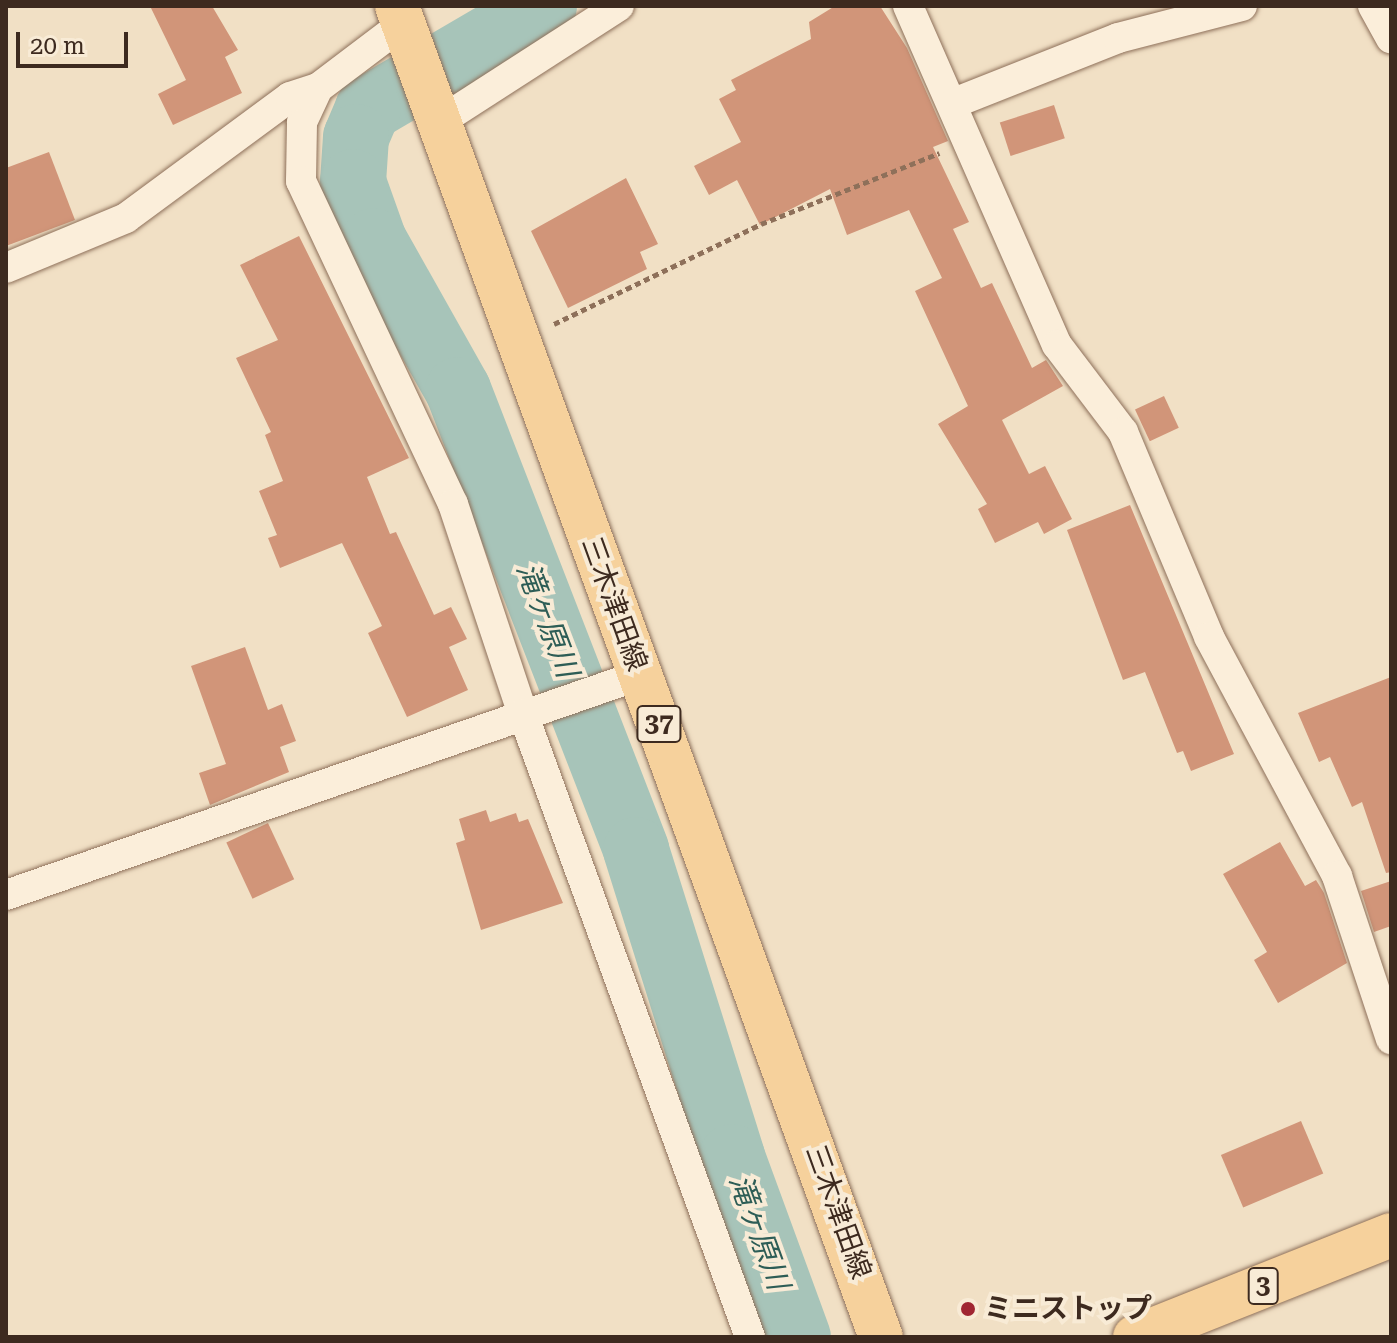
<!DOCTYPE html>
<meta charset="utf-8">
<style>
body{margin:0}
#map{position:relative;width:1397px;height:1343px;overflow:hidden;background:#f1e0c5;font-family:"Roboto Serif","Noto Sans JP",serif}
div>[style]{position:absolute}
.river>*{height:66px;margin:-33px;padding:0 33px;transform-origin:33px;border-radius:33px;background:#a7c4b9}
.building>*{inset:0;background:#d19579;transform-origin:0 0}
.path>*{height:5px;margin-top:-2.5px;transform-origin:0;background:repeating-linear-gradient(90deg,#8e705a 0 6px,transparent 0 10px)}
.roads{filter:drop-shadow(0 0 2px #8e705a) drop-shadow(0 0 2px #8e705a)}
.street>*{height:30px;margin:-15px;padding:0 15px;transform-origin:15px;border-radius:15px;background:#fbeeda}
.primary>*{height:44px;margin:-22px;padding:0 22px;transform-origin:22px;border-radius:22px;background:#f6d19c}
.dots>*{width:22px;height:22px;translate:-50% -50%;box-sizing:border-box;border:4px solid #f8ebd6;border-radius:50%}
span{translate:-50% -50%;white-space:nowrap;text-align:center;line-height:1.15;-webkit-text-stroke:8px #f8ebd6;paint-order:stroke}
.shield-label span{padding:2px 6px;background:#f8ebd6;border:2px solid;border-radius:6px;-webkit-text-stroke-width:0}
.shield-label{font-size:26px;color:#3d2a1f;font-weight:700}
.street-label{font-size:28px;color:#3d2a1f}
.poi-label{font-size:28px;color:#3d2a1f;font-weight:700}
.left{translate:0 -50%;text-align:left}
.water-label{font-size:30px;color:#2d5d56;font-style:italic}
.frame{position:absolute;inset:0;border:8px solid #3d2a1f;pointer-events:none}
.scale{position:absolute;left:16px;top:32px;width:112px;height:36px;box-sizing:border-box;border:4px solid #3d2a1f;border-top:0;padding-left:10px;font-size:24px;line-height:28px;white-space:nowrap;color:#3d2a1f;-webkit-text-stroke:6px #f8ebd6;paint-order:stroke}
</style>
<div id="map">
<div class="river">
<i style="left:544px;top:6px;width:204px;rotate:149.7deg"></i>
<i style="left:368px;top:109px;width:30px;rotate:113deg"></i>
<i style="left:356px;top:137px;width:45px;rotate:93.8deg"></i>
<i style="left:353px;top:182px;width:63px;rotate:70.4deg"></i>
<i style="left:374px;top:241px;width:171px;rotate:60.6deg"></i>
<i style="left:458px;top:390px;width:493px;rotate:68.8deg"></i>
<i style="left:636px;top:850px;width:322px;rotate:72.6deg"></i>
<i style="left:732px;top:1157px;width:192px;rotate:69.9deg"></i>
</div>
<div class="building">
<i style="clip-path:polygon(150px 6px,212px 6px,238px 50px,225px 57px,242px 93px,173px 125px,158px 94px,186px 80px)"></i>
<i style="clip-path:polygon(835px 6px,880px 6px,907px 48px,948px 141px,933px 147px,969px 222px,953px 229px,981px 288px,992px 283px,1032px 368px,1046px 360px,1063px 386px,1002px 420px,1029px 474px,1045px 466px,1072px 519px,1044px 534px,1038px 522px,995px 543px,978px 509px,987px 504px,938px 424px,968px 406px,915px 291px,942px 278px,909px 210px,847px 235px,830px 189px,760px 225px,737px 180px,709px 195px,694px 166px,741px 142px,719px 99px,736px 90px,731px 80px,811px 39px,809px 22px)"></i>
<i style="left:1054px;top:105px;width:35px;height:57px;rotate:72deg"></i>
<i style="clip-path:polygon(49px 152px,75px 220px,6px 246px,6px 168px)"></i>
<i style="clip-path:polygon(626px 178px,658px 244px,640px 252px,647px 269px,568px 308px,531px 231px)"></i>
<i style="clip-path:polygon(299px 236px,409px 458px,367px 477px,390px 534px,396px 532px,434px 615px,451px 607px,467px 639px,449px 647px,468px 690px,407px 717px,368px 633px,382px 626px,342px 543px,280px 568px,268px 538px,277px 535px,259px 491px,283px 481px,265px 435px,271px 432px,236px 358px,278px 340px,240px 265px)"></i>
<i style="left:1164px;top:396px;width:35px;height:32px;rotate:65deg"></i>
<i style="clip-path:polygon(1130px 505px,1234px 754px,1191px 771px,1183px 751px,1177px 753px,1145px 672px,1123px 680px,1067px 530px)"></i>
<i style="clip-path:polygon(245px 647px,268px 710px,282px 704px,296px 741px,280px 747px,289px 772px,210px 805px,199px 773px,226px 764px,191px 666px)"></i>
<i style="clip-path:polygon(1391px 677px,1391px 872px,1386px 873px,1362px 802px,1352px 807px,1330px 757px,1319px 762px,1298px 713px)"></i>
<i style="clip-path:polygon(486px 810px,490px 822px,516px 813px,519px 822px,528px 819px,563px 903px,481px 930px,456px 843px,465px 840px,459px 819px)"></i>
<i style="left:268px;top:823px;width:62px;height:46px;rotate:65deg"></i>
<i style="clip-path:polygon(1280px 842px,1305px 886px,1316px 880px,1324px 893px,1347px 963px,1278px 1003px,1254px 960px,1267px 952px,1223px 874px)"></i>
<i style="clip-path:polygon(1391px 881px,1391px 926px,1374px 932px,1361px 891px)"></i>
<i style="left:1301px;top:1121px;width:57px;height:87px;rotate:67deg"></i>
</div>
<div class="path">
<i style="left:554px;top:324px;width:230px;rotate:-25.8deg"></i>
<i style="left:761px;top:224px;width:192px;rotate:-21.7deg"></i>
</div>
<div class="roads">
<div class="street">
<i style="left:908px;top:6px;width:370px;rotate:66.3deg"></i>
<i style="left:1057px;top:345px;width:109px;rotate:52.8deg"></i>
<i style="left:1123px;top:432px;width:222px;rotate:67.2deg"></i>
<i style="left:1209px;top:637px;width:271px;rotate:61.8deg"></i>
<i style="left:1337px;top:876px;width:172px;rotate:71.7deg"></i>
<i style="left:1373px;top:6px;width:37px;rotate:61deg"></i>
<i style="left:404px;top:23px;width:108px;rotate:142.9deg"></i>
<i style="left:318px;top:88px;width:38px;rotate:115deg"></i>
<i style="left:302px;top:123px;width:58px;rotate:91deg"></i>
<i style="left:301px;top:181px;width:357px;rotate:64.8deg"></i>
<i style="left:453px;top:504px;width:221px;rotate:71.6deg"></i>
<i style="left:523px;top:714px;width:663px;rotate:69.98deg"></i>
<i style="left:954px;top:103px;width:176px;rotate:-21.6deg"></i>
<i style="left:1118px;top:38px;width:128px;rotate:-14.5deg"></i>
<i style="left:439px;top:122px;width:214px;rotate:-32.8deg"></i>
<i style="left:6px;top:268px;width:130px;rotate:-22.6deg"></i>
<i style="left:126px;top:218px;width:204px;rotate:-36.4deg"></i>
<i style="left:290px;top:97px;width:29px;rotate:-18deg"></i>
<i style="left:6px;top:895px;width:671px;rotate:-19.14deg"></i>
</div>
<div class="primary">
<i style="left:397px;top:6px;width:1416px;rotate:70.02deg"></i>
<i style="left:1135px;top:1337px;width:276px;rotate:-21.7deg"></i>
</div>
</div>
<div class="dots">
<i style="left:968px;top:1309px;background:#a02632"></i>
</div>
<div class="shield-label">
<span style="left:659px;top:724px">37</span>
<span style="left:1263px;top:1286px">3</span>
</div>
<div class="street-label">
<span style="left:614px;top:604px;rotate:70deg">三木津田線</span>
<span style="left:838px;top:1212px;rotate:70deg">三木津田線</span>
</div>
<div class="poi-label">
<span class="left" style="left:984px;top:1309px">ミニストップ</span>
</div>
<div class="water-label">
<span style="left:547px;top:620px;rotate:69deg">滝ヶ原川</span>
<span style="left:759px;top:1232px;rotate:70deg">滝ヶ原川</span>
</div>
<div class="frame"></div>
<div class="scale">20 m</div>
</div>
